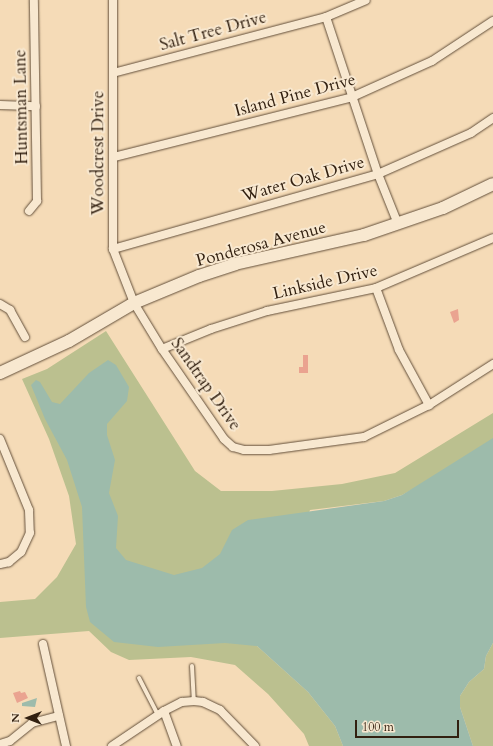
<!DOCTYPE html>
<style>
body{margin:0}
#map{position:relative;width:493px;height:746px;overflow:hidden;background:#f5dbb7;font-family:Cardo,serif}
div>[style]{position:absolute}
.green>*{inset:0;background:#bbc08f}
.water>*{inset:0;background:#9dbbab}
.building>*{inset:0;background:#eaa390}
.roads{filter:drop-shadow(0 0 1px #634f3a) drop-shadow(0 0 1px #634f3a)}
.lane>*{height:4px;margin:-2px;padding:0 2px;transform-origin:2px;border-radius:2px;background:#f8e8d0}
.street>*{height:8px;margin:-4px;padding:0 4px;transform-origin:4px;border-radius:4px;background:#f8e8d0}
.secondary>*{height:12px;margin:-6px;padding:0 6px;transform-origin:6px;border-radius:6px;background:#f8e8d0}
span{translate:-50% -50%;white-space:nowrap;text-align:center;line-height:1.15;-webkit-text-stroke:4px #f8e8d0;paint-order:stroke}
.street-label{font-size:17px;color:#322010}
.north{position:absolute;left:8px;top:698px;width:40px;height:40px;-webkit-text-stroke:3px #f8e8d0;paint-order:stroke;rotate:270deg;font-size:11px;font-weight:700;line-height:16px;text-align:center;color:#322010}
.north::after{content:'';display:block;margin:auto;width:14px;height:18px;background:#322010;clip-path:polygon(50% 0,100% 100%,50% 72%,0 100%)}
.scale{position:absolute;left:355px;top:720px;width:104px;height:18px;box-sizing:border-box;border:2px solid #322010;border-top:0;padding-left:5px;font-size:12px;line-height:14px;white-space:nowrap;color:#322010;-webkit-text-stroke:3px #f8e8d0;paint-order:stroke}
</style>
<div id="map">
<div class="green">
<i style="clip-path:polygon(106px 331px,195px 471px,221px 491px,272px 491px,342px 484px,395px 473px,493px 413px,493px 520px,422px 484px,402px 495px,384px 501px,310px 510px,257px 646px,308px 692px,335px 726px,343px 746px,309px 746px,304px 734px,268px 694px,235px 665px,191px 657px,129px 660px,111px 652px,89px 631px,0 638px,0 602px,35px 599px,57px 577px,76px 544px,69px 496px,49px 439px,22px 379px,47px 369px)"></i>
<i style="clip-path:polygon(493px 643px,493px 746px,473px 746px,460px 707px,460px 696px,469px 682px,484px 669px,486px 656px)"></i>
</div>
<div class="water">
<i style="clip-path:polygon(108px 360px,116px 365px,129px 387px,127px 401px,107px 424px,107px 435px,115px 460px,109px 493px,118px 516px,116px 548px,126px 560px,174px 575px,202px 568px,220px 554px,232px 530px,248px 520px,384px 501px,402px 495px,493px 438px,493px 643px,486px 656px,484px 669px,469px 682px,460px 696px,460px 707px,473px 746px,343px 746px,335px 726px,308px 692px,257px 646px,225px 643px,158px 647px,114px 642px,90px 622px,86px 607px,82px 507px,67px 460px,45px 419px,31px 385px,36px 380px,40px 382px,52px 402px,60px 404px,89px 373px)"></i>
<i style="clip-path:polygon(37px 698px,35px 707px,22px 706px,22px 703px)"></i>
</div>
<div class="building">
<i style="clip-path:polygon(458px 309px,459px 320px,454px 323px,450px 312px)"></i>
<i style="clip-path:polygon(303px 355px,308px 355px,308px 373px,299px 373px,299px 367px,303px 367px)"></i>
<i style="clip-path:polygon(20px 691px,21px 693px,25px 692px,28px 698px,17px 703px,13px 693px)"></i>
</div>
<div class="roads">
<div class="lane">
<i style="left:192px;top:666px;width:35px;rotate:87deg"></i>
<i style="left:139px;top:678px;width:42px;rotate:62.8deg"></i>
</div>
<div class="street">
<i style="left:113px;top:0;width:249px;rotate:90deg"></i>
<i style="left:113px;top:249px;width:58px;rotate:68.7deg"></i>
<i style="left:134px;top:303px;width:54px;rotate:58.7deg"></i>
<i style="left:162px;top:349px;width:109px;rotate:55.4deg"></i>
<i style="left:224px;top:439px;width:12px;rotate:42deg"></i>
<i style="left:233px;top:447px;width:11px;rotate:15deg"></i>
<i style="left:244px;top:450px;width:25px"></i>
<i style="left:269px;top:450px;width:96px;rotate:-7.8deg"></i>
<i style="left:364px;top:437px;width:72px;rotate:-26.2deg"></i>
<i style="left:429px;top:405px;width:76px;rotate:-32.6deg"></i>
<i style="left:326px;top:17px;width:165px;rotate:71.7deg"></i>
<i style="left:378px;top:174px;width:54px;rotate:68.2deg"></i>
<i style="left:113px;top:73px;width:220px;rotate:-14.7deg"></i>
<i style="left:326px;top:17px;width:43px;rotate:-23deg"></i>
<i style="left:0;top:105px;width:36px;rotate:2deg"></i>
<i style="left:114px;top:157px;width:245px;rotate:-14.1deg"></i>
<i style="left:352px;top:97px;width:88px;rotate:-24.2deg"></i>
<i style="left:432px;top:61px;width:73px;rotate:-33.3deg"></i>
<i style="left:29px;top:211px;width:13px;rotate:-51deg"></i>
<i style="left:37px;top:201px;width:201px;rotate:-90.9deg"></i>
<i style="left:113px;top:249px;width:275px;rotate:-15.8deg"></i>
<i style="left:378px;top:174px;width:102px;rotate:-23.8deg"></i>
<i style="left:471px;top:133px;width:27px;rotate:-34deg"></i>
<i style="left:376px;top:288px;width:66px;rotate:69.6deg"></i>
<i style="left:399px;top:350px;width:63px;rotate:61.4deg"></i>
<i style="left:0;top:304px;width:12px;rotate:31deg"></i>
<i style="left:10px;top:310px;width:31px;rotate:61deg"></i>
<i style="left:162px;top:349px;width:53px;rotate:-22.2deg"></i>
<i style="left:211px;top:329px;width:59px;rotate:-17.8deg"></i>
<i style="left:267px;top:311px;width:111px;rotate:-11.9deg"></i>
<i style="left:376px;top:288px;width:127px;rotate:-23.1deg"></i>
<i style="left:0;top:439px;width:77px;rotate:67.8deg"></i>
<i style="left:29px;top:510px;width:23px;rotate:88deg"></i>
<i style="left:30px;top:533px;width:21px;rotate:115deg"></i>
<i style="left:21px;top:552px;width:16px;rotate:140deg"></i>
<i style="left:9px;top:562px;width:9px;rotate:167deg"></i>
<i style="left:43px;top:644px;width:105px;rotate:77.3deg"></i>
<i style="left:164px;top:711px;width:37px;rotate:70deg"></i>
<i style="left:0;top:744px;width:10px;rotate:-17deg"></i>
<i style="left:10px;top:741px;width:28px;rotate:-39deg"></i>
<i style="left:32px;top:723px;width:28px;rotate:-15deg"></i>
<i style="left:112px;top:746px;width:63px;rotate:-33.9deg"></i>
<i style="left:164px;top:711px;width:20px;rotate:-27deg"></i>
<i style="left:182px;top:702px;width:12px;rotate:-5deg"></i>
<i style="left:194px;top:701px;width:9px;rotate:6deg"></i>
<i style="left:203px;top:702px;width:19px;rotate:25deg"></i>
<i style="left:220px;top:710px;width:50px;rotate:45.8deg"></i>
</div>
<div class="secondary">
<i style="left:0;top:373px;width:76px;rotate:-24.9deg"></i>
<i style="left:69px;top:341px;width:75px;rotate:-30.3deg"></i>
<i style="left:134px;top:303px;width:70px;rotate:-22.6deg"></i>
<i style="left:199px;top:276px;width:38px;rotate:-18deg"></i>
<i style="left:235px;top:264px;width:132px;rotate:-12.7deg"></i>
<i style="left:364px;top:235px;width:83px;rotate:-18.9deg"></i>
<i style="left:443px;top:208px;width:55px;rotate:-25.6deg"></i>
</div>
</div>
<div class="street-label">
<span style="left:213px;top:31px;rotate:-15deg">Salt Tree Drive</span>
<span style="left:295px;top:95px;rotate:-15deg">Island Pine Drive</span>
<span style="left:21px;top:107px;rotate:-91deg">Huntsman Lane</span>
<span style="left:98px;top:153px;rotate:-90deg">Woodcrest Drive</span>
<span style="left:303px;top:179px;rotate:-16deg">Water Oak Drive</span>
<span style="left:261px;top:244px;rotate:-15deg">Ponderosa Avenue</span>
<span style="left:325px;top:282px;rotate:-13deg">Linkside Drive</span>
<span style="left:206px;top:384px;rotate:55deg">Sandtrap Drive</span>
</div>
<div class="north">N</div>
<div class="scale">100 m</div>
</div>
